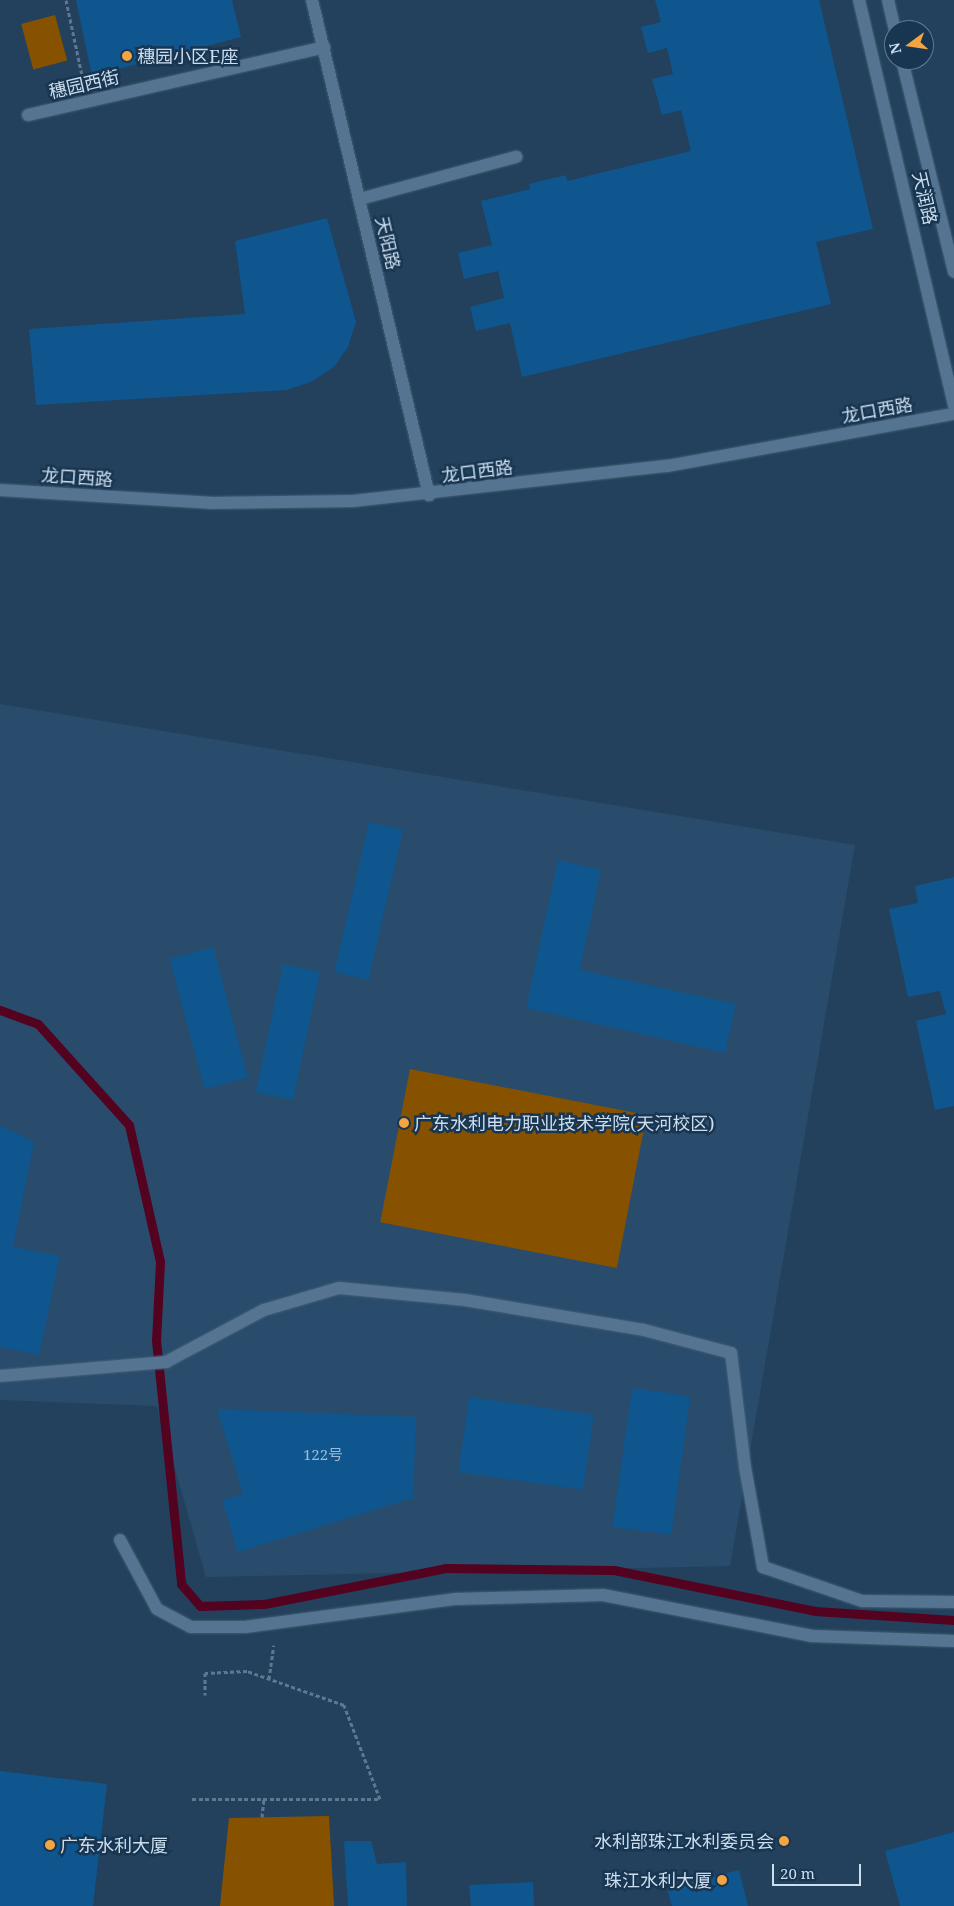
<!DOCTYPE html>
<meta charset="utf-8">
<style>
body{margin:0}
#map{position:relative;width:954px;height:1906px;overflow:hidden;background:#23415c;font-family:"Noto Serif","Noto Sans SC",serif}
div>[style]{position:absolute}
.built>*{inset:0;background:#294c6c}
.green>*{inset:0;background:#875200;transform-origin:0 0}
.stream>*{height:9px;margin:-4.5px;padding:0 4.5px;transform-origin:4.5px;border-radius:4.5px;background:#53021f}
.building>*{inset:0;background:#0e568d;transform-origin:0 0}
.path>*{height:3px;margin-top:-1.5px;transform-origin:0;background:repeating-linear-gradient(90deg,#5f7890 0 4px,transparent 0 6.5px)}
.roads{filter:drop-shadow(0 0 1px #435e75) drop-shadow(0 0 1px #435e75)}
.service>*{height:12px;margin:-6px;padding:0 6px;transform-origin:6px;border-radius:6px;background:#547492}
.minor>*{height:12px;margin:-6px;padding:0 6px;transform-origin:6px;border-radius:6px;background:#547492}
.tertiary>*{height:12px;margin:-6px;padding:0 6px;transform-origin:6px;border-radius:6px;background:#547492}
.dots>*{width:14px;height:14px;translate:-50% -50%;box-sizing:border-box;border:2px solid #183651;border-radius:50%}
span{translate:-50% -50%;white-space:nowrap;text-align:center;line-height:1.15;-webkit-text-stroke:5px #183651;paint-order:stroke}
.number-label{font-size:15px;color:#9cbbd6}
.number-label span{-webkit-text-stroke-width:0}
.poi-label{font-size:18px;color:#cde}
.left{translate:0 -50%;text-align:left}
.right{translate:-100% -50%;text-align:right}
.street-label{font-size:18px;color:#cde}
.north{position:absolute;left:884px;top:20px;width:50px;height:50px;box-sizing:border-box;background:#183651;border:1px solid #607990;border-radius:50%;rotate:256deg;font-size:14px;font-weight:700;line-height:20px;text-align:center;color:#cde}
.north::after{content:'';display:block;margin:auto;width:18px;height:22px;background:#f3a443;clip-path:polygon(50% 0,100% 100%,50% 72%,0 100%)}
.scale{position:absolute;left:772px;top:1864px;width:89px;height:22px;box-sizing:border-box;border:2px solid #cde;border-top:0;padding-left:6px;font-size:15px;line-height:18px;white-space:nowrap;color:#cde;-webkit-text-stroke:4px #183651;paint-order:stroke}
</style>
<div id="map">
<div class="built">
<i style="clip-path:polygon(0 704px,855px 845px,730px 1566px,206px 1577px,157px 1406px,0 1400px)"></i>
</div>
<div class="green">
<i style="left:55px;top:15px;width:47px;height:35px;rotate:75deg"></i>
<i style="left:410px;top:1069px;width:241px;height:156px;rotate:11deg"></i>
<i style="clip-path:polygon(329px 1816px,334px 1906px,220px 1906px,229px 1818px)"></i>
</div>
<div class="stream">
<i style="left:0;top:1010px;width:40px;rotate:20.2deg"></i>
<i style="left:38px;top:1024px;width:136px;rotate:48deg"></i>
<i style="left:129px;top:1125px;width:140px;rotate:77.2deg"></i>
<i style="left:160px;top:1262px;width:78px;rotate:92.9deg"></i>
<i style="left:156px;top:1340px;width:245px;rotate:84.1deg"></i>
<i style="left:181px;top:1584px;width:29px;rotate:49deg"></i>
<i style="left:200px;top:1606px;width:64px;rotate:-1.8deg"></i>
<i style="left:264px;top:1604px;width:185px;rotate:-11.2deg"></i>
<i style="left:445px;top:1568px;width:169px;rotate:0.7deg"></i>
<i style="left:614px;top:1570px;width:205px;rotate:11.5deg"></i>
<i style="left:815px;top:1611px;width:139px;rotate:3.7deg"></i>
</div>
<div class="building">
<i style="clip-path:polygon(76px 0,232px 0,241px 37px,92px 76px)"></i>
<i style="clip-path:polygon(655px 0,819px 0,873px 229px,816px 242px,831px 304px,522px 377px,510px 323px,476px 331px,470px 307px,504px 298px,498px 271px,464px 279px,458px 253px,492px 245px,481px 201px,530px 189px,529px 184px,566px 175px,567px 181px,691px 151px,681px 110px,662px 115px,652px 79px,673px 74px,667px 48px,648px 53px,641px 27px,661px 22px)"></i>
<i style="clip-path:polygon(327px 218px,356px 322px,348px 347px,334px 367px,311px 382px,287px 390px,36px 405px,29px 329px,245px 314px,235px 241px)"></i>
<i style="left:369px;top:822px;width:35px;height:154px;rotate:13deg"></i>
<i style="clip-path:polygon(558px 860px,601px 870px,580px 970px,736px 1004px,725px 1053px,526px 1008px)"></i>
<i style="clip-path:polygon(954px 877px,954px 1106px,935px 1110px,916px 1021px,946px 1014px,940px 991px,908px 997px,889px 909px,918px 903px,915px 886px)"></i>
<i style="left:213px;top:947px;width:135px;height:45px;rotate:75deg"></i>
<i style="left:283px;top:964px;width:38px;height:131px;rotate:12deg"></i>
<i style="clip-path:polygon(0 1125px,34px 1142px,13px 1247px,60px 1256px,39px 1355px,0 1347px)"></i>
<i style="left:632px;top:1388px;width:59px;height:140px;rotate:8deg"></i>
<i style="left:469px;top:1397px;width:126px;height:76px;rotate:8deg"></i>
<i style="clip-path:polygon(217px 1409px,416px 1417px,413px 1498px,238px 1552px,222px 1500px,243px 1494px)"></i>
<i style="clip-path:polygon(0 1771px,107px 1784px,93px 1906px,0 1906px)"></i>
<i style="clip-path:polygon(954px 1832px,954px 1906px,900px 1906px,885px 1851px)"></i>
<i style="clip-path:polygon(344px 1841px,371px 1841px,377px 1864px,406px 1862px,407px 1906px,348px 1906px)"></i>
<i style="clip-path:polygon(739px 1870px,748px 1906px,672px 1906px,667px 1889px)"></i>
<i style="clip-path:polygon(533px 1882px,534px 1906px,471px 1906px,469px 1885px)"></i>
</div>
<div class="path">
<i style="left:66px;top:0;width:82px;rotate:78deg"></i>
<i style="left:269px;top:1679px;width:34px;rotate:-82deg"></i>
<i style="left:192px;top:1799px;width:188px"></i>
<i style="left:380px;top:1799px;width:101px;rotate:-111deg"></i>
<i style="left:344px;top:1705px;width:103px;rotate:-160.7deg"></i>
<i style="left:247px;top:1671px;width:42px;rotate:177.3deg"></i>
<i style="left:205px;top:1673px;width:22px;rotate:90deg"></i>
<i style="left:262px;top:1817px;width:18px;rotate:-84deg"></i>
</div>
<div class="roads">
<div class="service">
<i style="left:28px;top:115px;width:304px;rotate:-12.9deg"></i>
<i style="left:360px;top:199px;width:162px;rotate:-15.1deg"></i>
</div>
<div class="minor">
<i style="left:0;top:1376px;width:167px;rotate:-4.8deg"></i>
<i style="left:166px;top:1362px;width:111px;rotate:-28deg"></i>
<i style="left:264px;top:1310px;width:78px;rotate:-16.3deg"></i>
<i style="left:339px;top:1288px;width:127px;rotate:5.4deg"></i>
<i style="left:465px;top:1300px;width:181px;rotate:9.5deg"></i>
<i style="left:644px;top:1330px;width:90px;rotate:14.8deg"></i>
<i style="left:731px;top:1353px;width:115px;rotate:83deg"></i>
<i style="left:745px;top:1467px;width:102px;rotate:79.8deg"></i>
<i style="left:763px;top:1567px;width:105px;rotate:19deg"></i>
<i style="left:862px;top:1601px;width:92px;rotate:0.6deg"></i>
<i style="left:120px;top:1540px;width:78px;rotate:61.8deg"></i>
<i style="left:157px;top:1609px;width:38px;rotate:28deg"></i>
<i style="left:191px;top:1627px;width:54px"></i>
<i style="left:245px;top:1627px;width:213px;rotate:-7.6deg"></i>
<i style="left:456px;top:1599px;width:147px;rotate:-1.6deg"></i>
<i style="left:603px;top:1595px;width:213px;rotate:11.1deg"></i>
<i style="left:812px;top:1636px;width:142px;rotate:2deg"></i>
</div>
<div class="tertiary">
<i style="left:312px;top:0;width:509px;rotate:76.7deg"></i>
<i style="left:859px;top:0;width:416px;rotate:76.8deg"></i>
<i style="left:888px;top:0;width:31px;rotate:77deg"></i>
<i style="left:902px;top:60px;width:218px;rotate:76.2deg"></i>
<i style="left:0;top:490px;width:210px;rotate:3.5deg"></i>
<i style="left:210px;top:503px;width:143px;rotate:-0.8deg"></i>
<i style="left:353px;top:501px;width:316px;rotate:-6.4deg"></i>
<i style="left:667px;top:466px;width:292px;rotate:-10.3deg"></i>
</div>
</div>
<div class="dots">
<i style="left:127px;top:56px;background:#f3a443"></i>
<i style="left:404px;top:1123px;background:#f3a443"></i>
<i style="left:784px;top:1841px;background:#f3a443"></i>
<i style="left:50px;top:1845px;background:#f3a443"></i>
<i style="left:722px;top:1880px;background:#f3a443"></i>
</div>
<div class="number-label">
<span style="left:323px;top:1455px">122号</span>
</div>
<div class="poi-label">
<span class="left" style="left:137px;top:56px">穗园小区E座</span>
<span class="left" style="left:414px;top:1123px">广东水利电力职业技术学院(天河校区)</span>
<span class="right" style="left:774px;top:1841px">水利部珠江水利委员会</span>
<span class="left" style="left:60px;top:1845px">广东水利大厦</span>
<span class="right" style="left:712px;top:1880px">珠江水利大厦</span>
</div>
<div class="street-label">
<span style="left:84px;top:84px;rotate:-13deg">穗园西街</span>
<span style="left:925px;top:198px;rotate:77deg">天润路</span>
<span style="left:388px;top:243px;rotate:77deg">天阳路</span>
<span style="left:877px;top:410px;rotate:-10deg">龙口西路</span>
<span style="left:477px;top:471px;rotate:-7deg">龙口西路</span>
<span style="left:77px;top:477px;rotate:4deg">龙口西路</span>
</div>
<div class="north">N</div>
<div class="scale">20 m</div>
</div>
